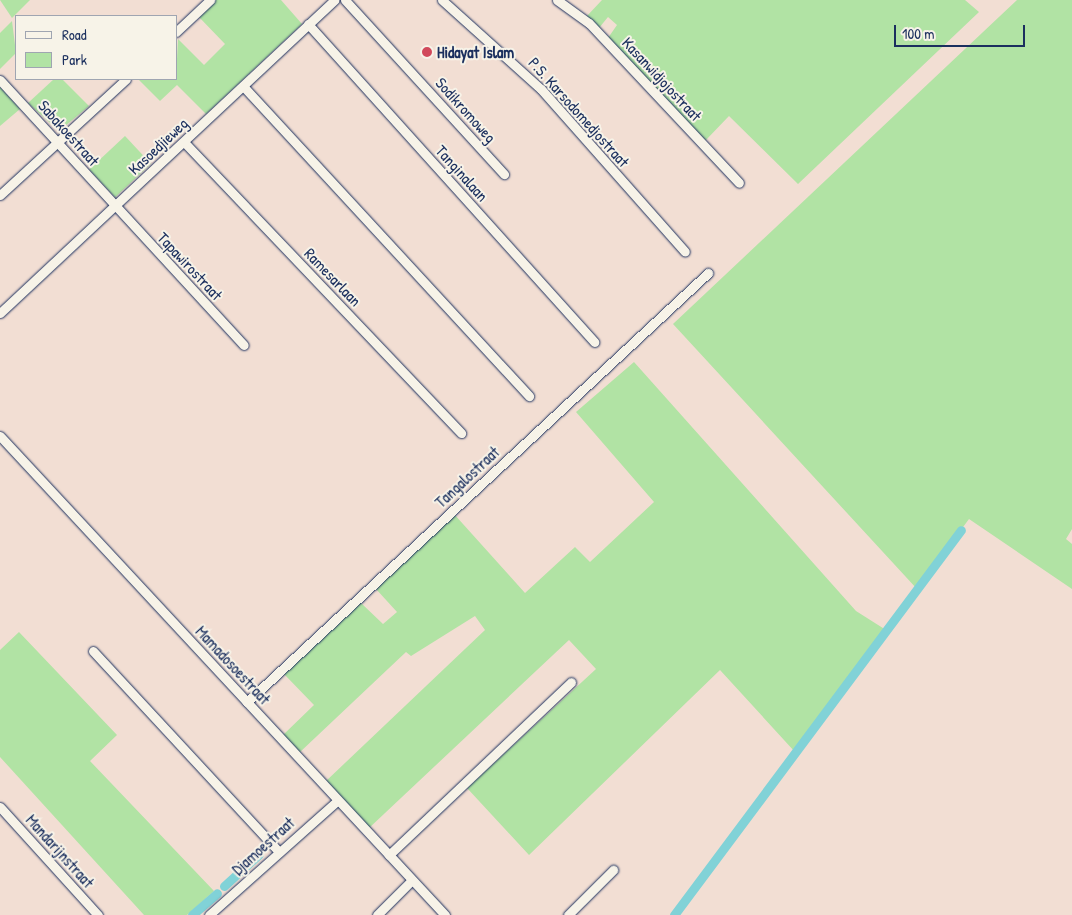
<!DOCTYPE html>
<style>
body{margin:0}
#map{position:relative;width:1072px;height:915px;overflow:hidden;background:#f2ded3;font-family:"Patrick Hand",sans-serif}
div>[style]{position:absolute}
.green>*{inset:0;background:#b1e3a4;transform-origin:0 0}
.canal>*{height:9px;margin:-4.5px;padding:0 4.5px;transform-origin:4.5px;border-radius:4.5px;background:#81d2d7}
.roads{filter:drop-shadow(0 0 1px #1b2f5e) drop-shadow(0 0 1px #1b2f5e)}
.street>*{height:9px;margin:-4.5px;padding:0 4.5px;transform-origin:4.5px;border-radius:4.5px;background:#f7f3e8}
.dots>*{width:14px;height:14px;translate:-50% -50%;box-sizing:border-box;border:2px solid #f7f3e8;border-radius:50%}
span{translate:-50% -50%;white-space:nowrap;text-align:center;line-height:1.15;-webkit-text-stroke:4px #f7f3e8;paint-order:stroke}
.poi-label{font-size:16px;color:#1b2f5e;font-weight:700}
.left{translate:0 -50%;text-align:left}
.street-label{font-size:16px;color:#1b2f5e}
.legend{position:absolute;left:15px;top:15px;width:162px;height:65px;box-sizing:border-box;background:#f7f3e8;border:1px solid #9fa5b1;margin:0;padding:6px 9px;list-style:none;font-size:15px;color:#1b2f5e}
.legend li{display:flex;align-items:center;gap:10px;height:25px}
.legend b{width:25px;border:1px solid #9fa5b1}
.scale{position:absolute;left:894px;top:25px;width:131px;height:22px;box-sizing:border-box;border:2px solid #1b2f5e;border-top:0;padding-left:6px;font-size:15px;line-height:18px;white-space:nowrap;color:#1b2f5e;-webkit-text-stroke:4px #f7f3e8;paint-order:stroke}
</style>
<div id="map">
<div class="green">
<i style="clip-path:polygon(0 0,30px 0,12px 18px)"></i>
<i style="clip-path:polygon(216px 0,281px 0,302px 24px,206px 114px,177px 85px,160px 101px,138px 79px,176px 79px,178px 39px,204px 65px,225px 44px,198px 16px)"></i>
<i style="clip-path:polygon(602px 0,965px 0,979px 12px,798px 184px,729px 116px,705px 141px,608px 38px,617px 25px,608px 17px,599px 28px,586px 17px)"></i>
<i style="clip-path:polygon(1017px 0,1072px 0,1072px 529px,1066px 539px,1072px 544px,1072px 589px,969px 519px,917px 589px,673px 324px)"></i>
<i style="clip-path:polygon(12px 21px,16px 53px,0 69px,0 33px)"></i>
<i style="clip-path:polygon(54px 79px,62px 79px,89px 106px,59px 131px,28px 103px)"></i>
<i style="clip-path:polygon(0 87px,20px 109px,0 126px)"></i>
<i style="left:125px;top:136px;width:38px;height:49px;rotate:47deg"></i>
<i style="clip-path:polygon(634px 362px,856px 611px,886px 630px,795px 752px,720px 670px,529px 855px,467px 788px,596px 669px,569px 640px,368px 829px,325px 782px,485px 630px,475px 616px,411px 656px,406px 652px,299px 753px,283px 735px,314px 705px,283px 673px,361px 603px,383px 624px,397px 612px,376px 589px,454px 514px,525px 593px,575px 547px,590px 562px,654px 502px,576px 412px)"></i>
<i style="clip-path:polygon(19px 632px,117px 735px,90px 761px,214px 891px,187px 915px,144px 915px,0 757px,0 650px)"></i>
</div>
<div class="canal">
<i style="left:224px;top:886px;width:47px;rotate:-42.4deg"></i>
<i style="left:192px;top:915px;width:33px;rotate:-41deg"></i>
<i style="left:674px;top:915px;width:480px;rotate:-53.3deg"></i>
</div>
<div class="roads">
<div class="street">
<i style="left:345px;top:0;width:236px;rotate:47.6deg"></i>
<i style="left:442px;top:0;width:133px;rotate:42deg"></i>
<i style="left:541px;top:89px;width:217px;rotate:48.5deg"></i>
<i style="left:557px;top:0;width:39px;rotate:36deg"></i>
<i style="left:589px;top:23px;width:219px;rotate:46.8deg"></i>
<i style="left:308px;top:24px;width:428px;rotate:48deg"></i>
<i style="left:176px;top:32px;width:47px;rotate:-43.3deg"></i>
<i style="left:0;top:80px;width:360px;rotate:47.4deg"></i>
<i style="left:243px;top:86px;width:422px;rotate:47.3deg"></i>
<i style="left:184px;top:142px;width:402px;rotate:46.4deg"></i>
<i style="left:0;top:195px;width:171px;rotate:-42.6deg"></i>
<i style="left:0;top:313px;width:458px;rotate:-43.1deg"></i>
<i style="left:0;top:436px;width:654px;rotate:47.11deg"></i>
<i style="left:93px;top:651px;width:274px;rotate:47.2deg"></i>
<i style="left:247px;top:702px;width:630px;rotate:-42.94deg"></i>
<i style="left:0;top:807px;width:146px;rotate:47.8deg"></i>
<i style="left:389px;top:855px;width:251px;rotate:-43.5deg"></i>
<i style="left:209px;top:915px;width:171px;rotate:-41.7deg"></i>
<i style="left:377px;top:915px;width:49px;rotate:-45deg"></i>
<i style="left:568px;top:915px;width:64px;rotate:-45deg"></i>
</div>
</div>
<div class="dots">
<i style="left:427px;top:52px;background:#d1495b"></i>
</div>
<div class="poi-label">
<span class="left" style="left:437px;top:52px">Hidayat Islam</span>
</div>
<div class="street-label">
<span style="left:662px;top:79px;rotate:47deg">Kasanwidjojostraat</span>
<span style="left:466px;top:110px;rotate:48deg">Sodikromoweg</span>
<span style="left:579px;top:112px;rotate:48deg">P.S. Karsodomedjostraat</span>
<span style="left:69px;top:133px;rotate:48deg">Sabakoestraat</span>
<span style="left:158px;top:146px;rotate:-43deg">Kasoedjieweg</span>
<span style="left:462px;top:173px;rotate:48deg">Tanginalaan</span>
<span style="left:190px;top:266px;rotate:47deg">Tapawirostraat</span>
<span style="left:333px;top:277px;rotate:46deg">Ramesarlaan</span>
<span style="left:467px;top:477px;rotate:-43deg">Tangalostraat</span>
<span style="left:233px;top:665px;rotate:47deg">Mamadosoestraat</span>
<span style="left:263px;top:846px;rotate:-42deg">Djamoestraat</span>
<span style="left:60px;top:851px;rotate:48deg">Mandarijnstraat</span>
</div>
<ul class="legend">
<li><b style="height:6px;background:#f7f3e8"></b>Road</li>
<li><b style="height:14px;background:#b1e3a4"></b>Park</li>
</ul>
<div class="scale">100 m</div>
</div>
